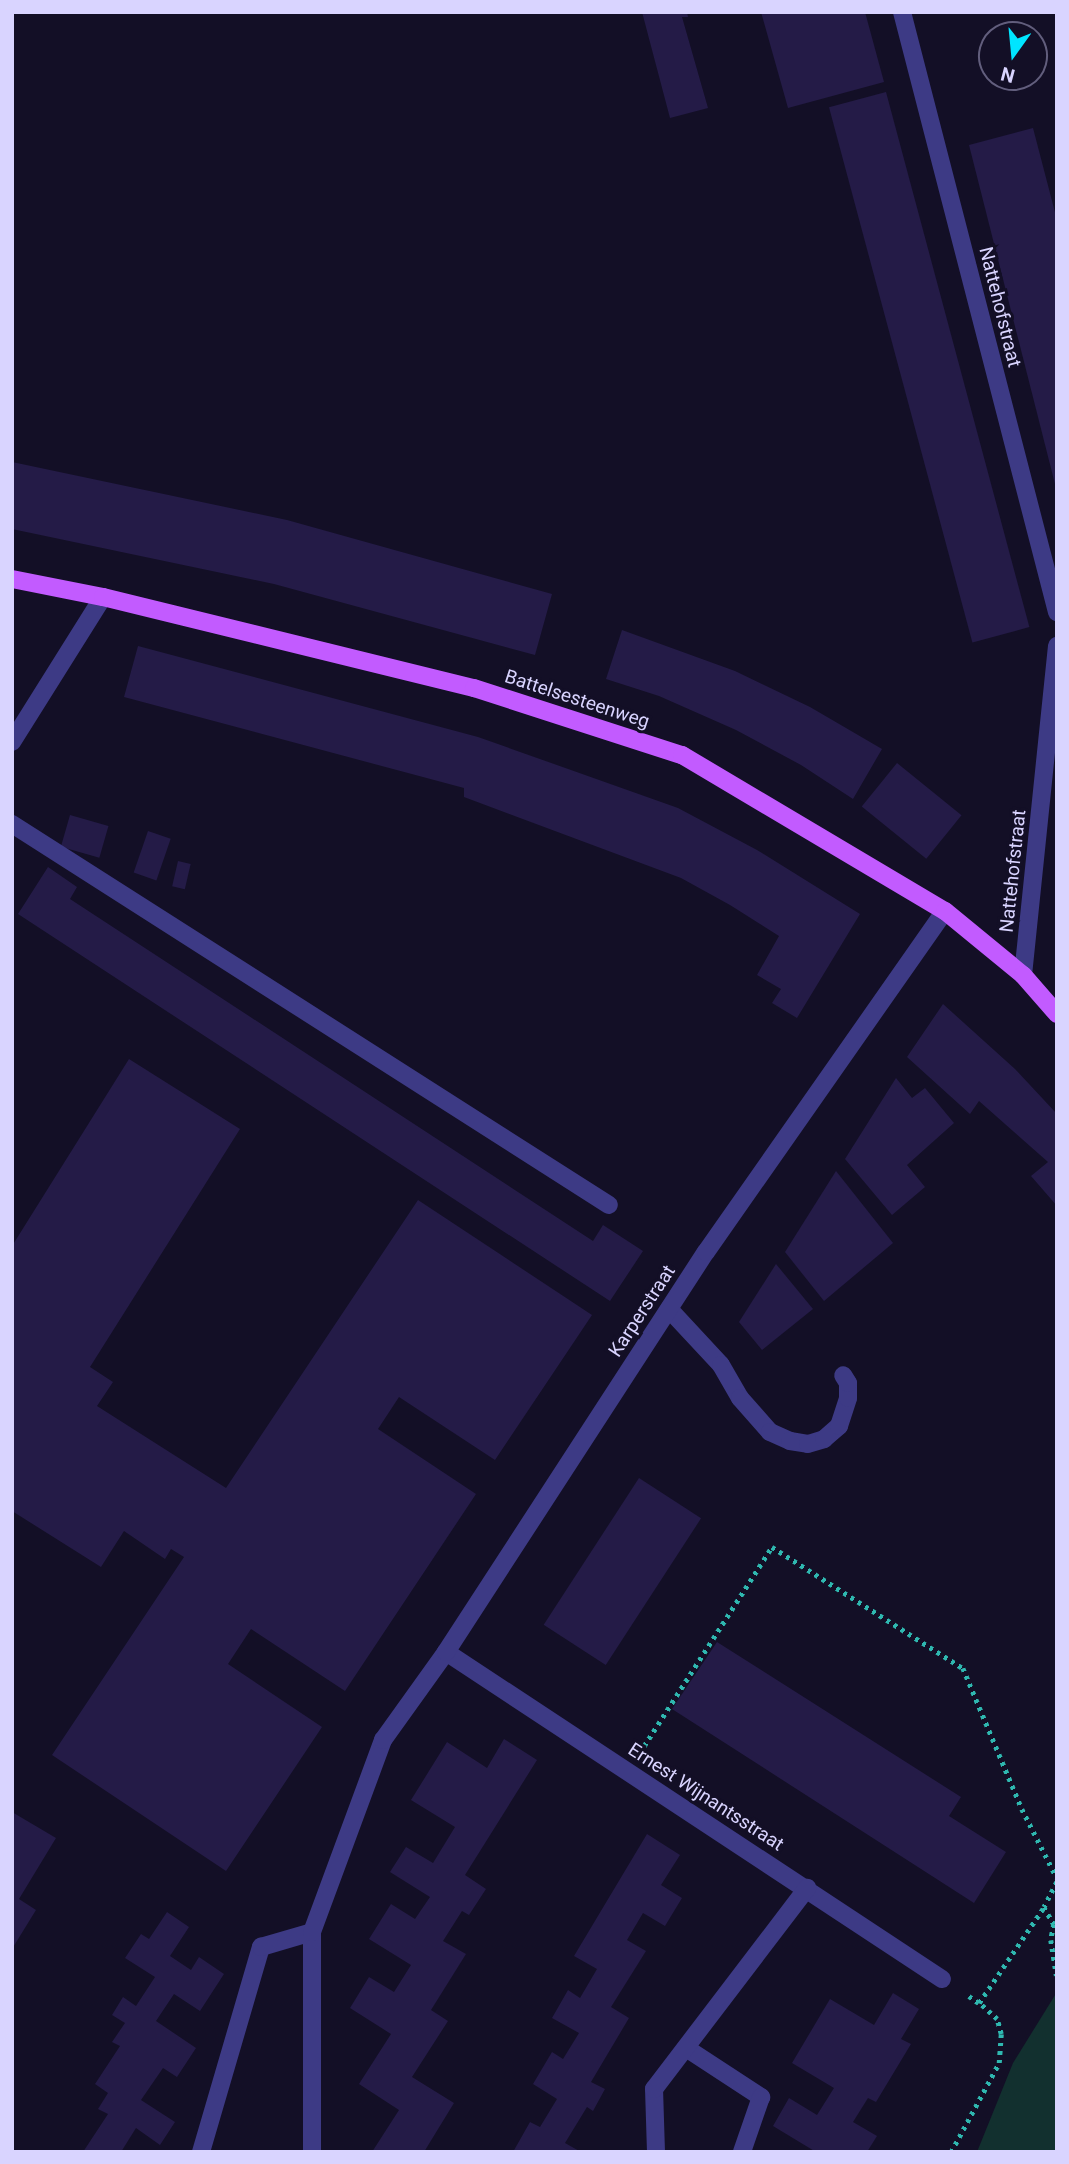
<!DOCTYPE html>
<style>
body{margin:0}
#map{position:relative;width:1069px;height:2164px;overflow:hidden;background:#130f26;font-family:Roboto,sans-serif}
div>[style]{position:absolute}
.green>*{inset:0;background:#12302f}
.building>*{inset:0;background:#241b47;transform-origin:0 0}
.path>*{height:4.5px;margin-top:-2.25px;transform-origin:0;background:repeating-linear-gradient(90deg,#2fb8b0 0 3.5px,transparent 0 8.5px)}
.minor>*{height:18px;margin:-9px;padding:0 9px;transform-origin:9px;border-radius:9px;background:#3d3a85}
.major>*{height:18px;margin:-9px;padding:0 9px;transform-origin:9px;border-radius:9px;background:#c25bff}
span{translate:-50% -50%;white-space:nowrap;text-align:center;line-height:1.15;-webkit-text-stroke:6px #130f26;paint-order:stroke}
.street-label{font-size:19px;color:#d9d4ff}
.frame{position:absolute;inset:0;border:14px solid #d9d4ff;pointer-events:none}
.north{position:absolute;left:978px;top:21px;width:70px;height:70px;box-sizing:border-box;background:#130f26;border:2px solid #625e7d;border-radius:50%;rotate:195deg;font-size:19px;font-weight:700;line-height:28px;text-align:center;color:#d9d4ff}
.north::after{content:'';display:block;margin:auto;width:24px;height:32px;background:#00e5ff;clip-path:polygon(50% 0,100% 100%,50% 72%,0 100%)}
</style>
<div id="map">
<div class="green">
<i style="clip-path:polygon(1057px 1992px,1057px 2152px,977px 2152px,1013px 2063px)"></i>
</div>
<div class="building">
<i style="clip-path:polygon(642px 12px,687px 12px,688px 17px,682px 17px,708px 108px,670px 118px)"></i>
<i style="clip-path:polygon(761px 12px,865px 12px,884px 82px,788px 108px)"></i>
<i style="left:886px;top:92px;width:554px;height:59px;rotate:75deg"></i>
<i style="clip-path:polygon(1033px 128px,1057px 220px,1056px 488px,969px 145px)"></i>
<i style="clip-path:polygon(12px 462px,287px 520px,552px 594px,535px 655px,274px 584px,12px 529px)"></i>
<i style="clip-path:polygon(622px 630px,735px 671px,810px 707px,882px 749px,853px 799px,801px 765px,736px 730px,659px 696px,606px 679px)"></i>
<i style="clip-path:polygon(138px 646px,478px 737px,678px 808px,757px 850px,860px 914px,797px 1018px,772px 1003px,781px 989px,757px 975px,779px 936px,730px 905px,681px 878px,464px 797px,464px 788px,124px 697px)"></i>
<i style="left:897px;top:763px;width:83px;height:56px;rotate:39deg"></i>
<i style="left:70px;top:815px;width:40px;height:33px;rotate:16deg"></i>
<i style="left:148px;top:831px;width:24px;height:44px;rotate:19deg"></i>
<i style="left:178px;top:861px;width:13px;height:26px;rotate:13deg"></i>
<i style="clip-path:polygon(48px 867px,77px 887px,70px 899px,593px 1241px,603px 1225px,643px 1251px,610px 1301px,18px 914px)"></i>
<i style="clip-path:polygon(943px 1004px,1015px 1069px,1057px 1114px,1057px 1206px,1031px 1176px,1048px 1162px,979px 1101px,970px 1114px,907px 1057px)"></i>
<i style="clip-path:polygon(129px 1059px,240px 1129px,90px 1367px,113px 1382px,97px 1406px,226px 1488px,418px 1200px,592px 1315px,495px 1460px,399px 1397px,378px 1429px,476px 1494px,345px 1691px,251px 1629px,228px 1664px,322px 1727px,226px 1871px,52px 1755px,184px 1557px,171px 1549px,165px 1559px,124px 1531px,101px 1567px,12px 1511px,12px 1246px)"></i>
<i style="clip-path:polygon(896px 1078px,912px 1098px,925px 1088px,954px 1123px,907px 1165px,925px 1187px,892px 1215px,845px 1159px)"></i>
<i style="clip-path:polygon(836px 1171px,893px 1243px,824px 1301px,785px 1252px)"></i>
<i style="clip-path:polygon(776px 1264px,813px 1309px,762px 1350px,739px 1322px)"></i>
<i style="left:639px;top:1478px;width:74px;height:175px;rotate:33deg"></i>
<i style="clip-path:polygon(717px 1642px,961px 1797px,949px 1816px,1006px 1852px,974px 1903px,672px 1709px)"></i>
<i style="clip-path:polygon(504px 1739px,537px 1760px,465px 1875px,486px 1889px,469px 1915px,462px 1911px,443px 1941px,466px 1954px,431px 2010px,448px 2021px,412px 2077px,454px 2103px,424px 2152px,372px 2152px,399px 2110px,359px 2084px,391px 2034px,350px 2008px,369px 1977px,394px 1992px,411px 1965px,369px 1939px,391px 1904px,415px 1919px,430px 1897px,390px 1872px,406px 1847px,433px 1863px,455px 1827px,411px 1800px,447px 1742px,487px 1768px)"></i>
<i style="clip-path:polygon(12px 1812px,56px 1838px,19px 1899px,36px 1910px,12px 1949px)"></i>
<i style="clip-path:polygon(647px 1834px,680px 1855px,661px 1885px,682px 1898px,665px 1926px,643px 1913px,627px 1940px,646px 1951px,611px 2007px,629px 2018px,591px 2082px,605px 2089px,593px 2111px,587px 2107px,565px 2143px,581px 2152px,513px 2152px,530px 2122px,540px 2127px,557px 2099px,533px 2084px,552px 2052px,563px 2059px,579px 2033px,552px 2018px,568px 1990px,580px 1998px,597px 1969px,574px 1956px)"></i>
<i style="clip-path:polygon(167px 1912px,189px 1927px,170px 1956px,191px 1970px,199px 1957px,224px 1974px,200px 2011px,174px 1994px,156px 2021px,196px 2048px,177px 2077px,163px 2068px,141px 2100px,175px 2122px,160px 2145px,136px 2128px,121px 2152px,83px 2152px,108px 2114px,98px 2109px,108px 2093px,95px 2084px,120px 2046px,112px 2042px,125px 2023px,112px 2015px,123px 1997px,136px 2006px,155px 1977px,125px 1958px,141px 1934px,149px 1939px)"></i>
<i style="clip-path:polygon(893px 1993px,919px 2009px,901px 2039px,911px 2044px,876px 2102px,868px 2098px,853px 2122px,877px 2136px,867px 2152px,816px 2152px,773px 2126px,789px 2098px,817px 2115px,834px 2088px,792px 2063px,830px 1999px,874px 2025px)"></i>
</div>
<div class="path">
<i style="left:644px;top:1746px;width:237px;rotate:-57.3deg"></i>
<i style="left:772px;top:1547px;width:226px;rotate:32.4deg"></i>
<i style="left:963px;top:1668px;width:153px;rotate:67.3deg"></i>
<i style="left:1022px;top:1809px;width:77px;rotate:63.1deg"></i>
<i style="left:1057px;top:1882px;width:28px;rotate:117deg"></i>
<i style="left:1044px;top:1907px;width:20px;rotate:60deg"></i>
<i style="left:1054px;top:1924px;width:16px;rotate:101deg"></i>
<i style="left:1051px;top:1940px;width:36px;rotate:81deg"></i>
<i style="left:969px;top:1996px;width:12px;rotate:35deg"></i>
<i style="left:979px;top:2003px;width:116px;rotate:-55.9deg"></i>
<i style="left:951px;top:2152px;width:101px;rotate:-61.7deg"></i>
<i style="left:999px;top:2063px;width:29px;rotate:-86deg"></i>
<i style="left:1001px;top:2034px;width:16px;rotate:-105deg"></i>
<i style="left:997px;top:2019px;width:24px;rotate:-138deg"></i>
</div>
<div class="minor">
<i style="left:902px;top:12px;width:620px;rotate:75.52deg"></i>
<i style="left:12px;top:742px;width:171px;rotate:-57.9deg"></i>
<i style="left:12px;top:824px;width:708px;rotate:32.55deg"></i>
<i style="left:1023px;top:975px;width:331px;rotate:-84.1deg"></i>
<i style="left:669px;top:1309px;width:76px;rotate:47.1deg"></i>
<i style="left:721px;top:1365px;width:38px;rotate:60deg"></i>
<i style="left:740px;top:1398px;width:45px;rotate:48.6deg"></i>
<i style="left:770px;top:1432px;width:22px;rotate:24deg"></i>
<i style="left:790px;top:1441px;width:18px;rotate:9deg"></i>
<i style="left:808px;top:1444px;width:17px;rotate:-17deg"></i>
<i style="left:824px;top:1439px;width:20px;rotate:-41deg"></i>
<i style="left:839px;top:1426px;width:29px;rotate:-72deg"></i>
<i style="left:848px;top:1398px;width:15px;rotate:-90deg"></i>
<i style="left:848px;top:1383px;width:9px;rotate:-122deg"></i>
<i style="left:446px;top:1652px;width:594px;rotate:33.4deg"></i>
<i style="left:686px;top:2048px;width:90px;rotate:33.2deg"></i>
<i style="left:761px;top:2097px;width:58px;rotate:109.1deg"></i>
<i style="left:201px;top:2152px;width:214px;rotate:-73.7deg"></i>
<i style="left:261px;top:1947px;width:53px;rotate:-16.4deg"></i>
<i style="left:312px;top:2152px;width:220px;rotate:-90deg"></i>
<i style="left:312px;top:1932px;width:205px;rotate:-69.7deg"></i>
<i style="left:383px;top:1740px;width:108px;rotate:-54.4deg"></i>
<i style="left:446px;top:1652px;width:477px;rotate:-57deg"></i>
<i style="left:706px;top:1252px;width:416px;rotate:-55deg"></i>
<i style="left:656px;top:2152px;width:63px;rotate:-91.8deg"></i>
<i style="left:654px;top:2089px;width:253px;rotate:-52.7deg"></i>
</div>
<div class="major">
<i style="left:12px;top:579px;width:93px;rotate:11.2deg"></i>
<i style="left:103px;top:597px;width:382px;rotate:13.8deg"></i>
<i style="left:474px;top:688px;width:219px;rotate:17.9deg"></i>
<i style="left:682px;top:755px;width:306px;rotate:30.7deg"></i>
<i style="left:945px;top:911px;width:101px;rotate:39.4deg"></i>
<i style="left:1023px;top:975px;width:52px;rotate:48.9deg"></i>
</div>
<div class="street-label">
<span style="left:1000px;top:307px;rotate:76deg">Nattehofstraat</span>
<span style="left:577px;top:699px;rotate:18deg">Battelsesteenweg</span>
<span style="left:1013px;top:871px;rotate:-84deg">Nattehofstraat</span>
<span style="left:642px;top:1311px;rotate:-57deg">Karperstraat</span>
<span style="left:706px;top:1797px;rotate:33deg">Ernest Wijnantsstraat</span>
</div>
<div class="frame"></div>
<div class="north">N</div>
</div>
